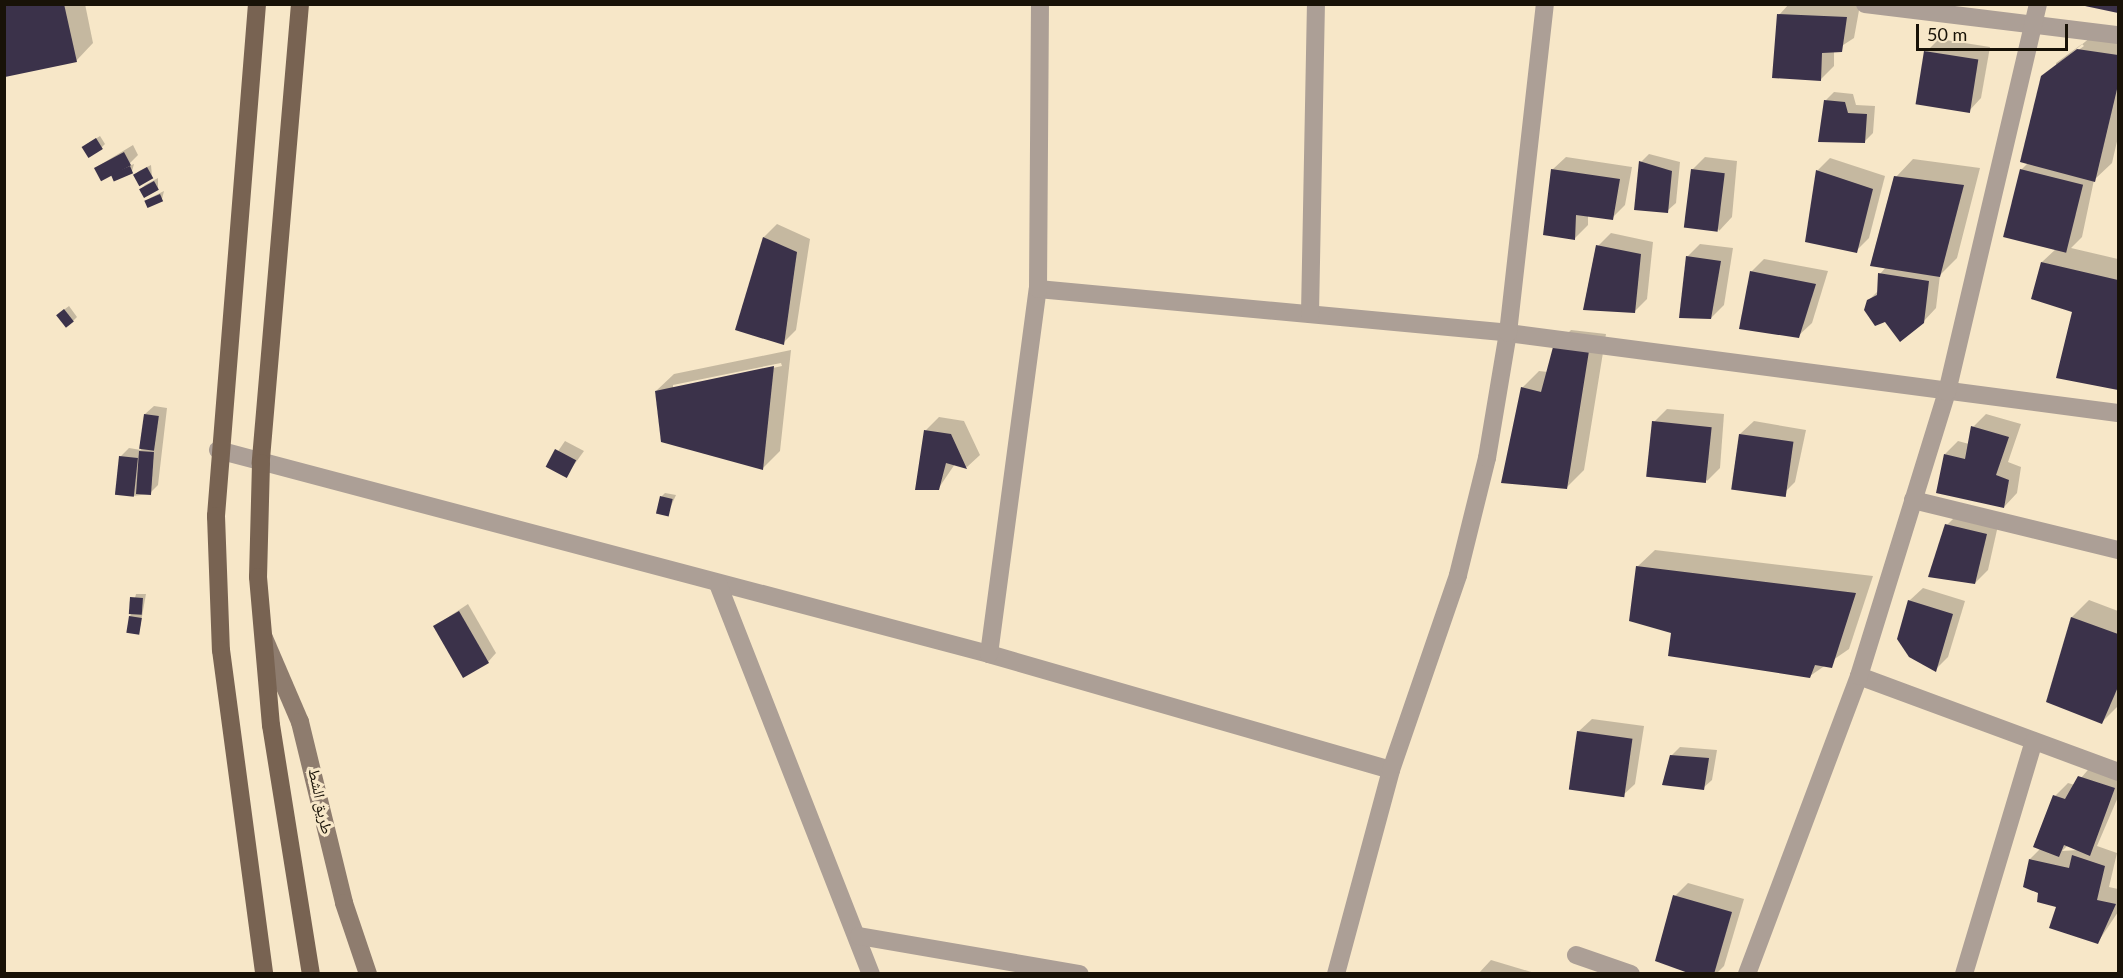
<!DOCTYPE html>
<meta charset="utf-8">
<style>
body{margin:0}
#map{position:relative;width:2123px;height:978px;overflow:hidden;background:#f7e7c8;font-family:Lato,"Noto Naskh Arabic",sans-serif}
div>[style]{position:absolute}
.shadow>*{inset:0;background:#0003}
.building>*{inset:0;background:#3b324a;transform-origin:0 0}
.street>*{height:18px;margin:-9px;padding:0 9px;transform-origin:9px;border-radius:9px;background:#ac9f96}
.secondary>*{height:18px;margin:-9px;padding:0 9px;transform-origin:9px;border-radius:9px;background:#8e7c6e}
.primary>*{height:18px;margin:-9px;padding:0 9px;transform-origin:9px;border-radius:9px;background:#786352}
span{translate:-50% -50%;white-space:nowrap;text-align:center;line-height:1.15;-webkit-text-stroke:6px #f7e7c8;paint-order:stroke}
.street-label{font-size:16px;color:#181207}
.frame{position:absolute;inset:0;border:6px solid #181207;pointer-events:none}
.scale{position:absolute;left:1916px;top:24px;width:152px;height:27px;box-sizing:border-box;border:3px solid #181207;border-top:0;padding-left:8px;font-size:18px;line-height:21px;white-space:nowrap;color:#181207;-webkit-text-stroke:4px #f7e7c8;paint-order:stroke}
</style>
<div id="map">
<div class="shadow">
<i style="clip-path:polygon(4px 4px,85px 4px,93px 43px,76px 61px,4px 76px)"></i>
<i style="clip-path:polygon(1789px 4px,1860px 5px,1854px 38px,1834px 51px,1834px 66px,1821px 79px,1779px 15px)"></i>
<i style="clip-path:polygon(evenodd,2096px 33px,2118px 36px,2118px 137px,2112px 163px,2094px 180px,2082px 237px,2071px 248px,2118px 259px,2118px 389px,2058px 377px,2074px 311px,2042px 262px,2057px 248px,2021px 170px,2029px 162px,2043px 76px,2096px 33px,2082px 44px,2084px 46px,2056px 66px,2056px 63px,2082px 44px)"></i>
<i style="clip-path:polygon(1939px 39px,1990px 47px,1981px 98px,1968px 112px,1926px 52px)"></i>
<i style="clip-path:polygon(1834px 92px,1853px 94px,1856px 105px,1875px 106px,1873px 133px,1864px 142px,1826px 100px)"></i>
<i style="clip-path:polygon(100px 136px,105px 144px,102px 147px,87px 144px)"></i>
<i style="clip-path:polygon(133px 145px,138px 155px,126px 167px,134px 164px,132px 171px,114px 176px,123px 167px,95px 168px)"></i>
<i style="clip-path:polygon(1649px 154px,1680px 162px,1676px 203px,1667px 211px,1641px 162px)"></i>
<i style="clip-path:polygon(1566px 157px,1632px 167px,1625px 205px,1612px 218px,1588px 215px,1588px 225px,1575px 238px,1552px 170px)"></i>
<i style="clip-path:polygon(1705px 157px,1737px 161px,1732px 217px,1719px 231px,1692px 170px)"></i>
<i style="clip-path:polygon(1830px 158px,1885px 176px,1869px 238px,1856px 251px,1817px 171px)"></i>
<i style="clip-path:polygon(1913px 159px,1980px 168px,1957px 258px,1940px 275px,1936px 308px,1923px 322px,1869px 300px,1879px 290px,1880px 274px,1886px 267px,1896px 177px)"></i>
<i style="clip-path:polygon(151px 165px,152px 177px,135px 175px,139px 171px)"></i>
<i style="clip-path:polygon(158px 178px,158px 189px,141px 189px,145px 185px)"></i>
<i style="clip-path:polygon(164px 191px,162px 199px,146px 202px,150px 198px)"></i>
<i style="clip-path:polygon(777px 224px,810px 239px,796px 330px,783px 343px,737px 329px,764px 237px)"></i>
<i style="clip-path:polygon(1611px 233px,1653px 242px,1647px 299px,1634px 312px,1598px 246px)"></i>
<i style="clip-path:polygon(1700px 244px,1733px 248px,1724px 305px,1711px 318px,1687px 257px)"></i>
<i style="clip-path:polygon(1764px 259px,1828px 271px,1812px 323px,1798px 336px,1751px 272px)"></i>
<i style="clip-path:polygon(69px 306px,77px 317px,73px 321px,61px 312px)"></i>
<i style="clip-path:polygon(1571px 330px,1606px 334px,1584px 470px,1567px 487px,1522px 388px,1539px 371px,1548px 372px,1554px 347px)"></i>
<i style="clip-path:polygon(evenodd,791px 350px,780px 451px,763px 468px,656px 391px,674px 374px,791px 350px,781px 363px,782px 366px,673px 389px,673px 385px,781px 363px)"></i>
<i style="clip-path:polygon(154px 406px,167px 408px,158px 485px,149px 494px,133px 496px,120px 457px,129px 448px,141px 450px,145px 414px)"></i>
<i style="clip-path:polygon(1667px 409px,1724px 414px,1720px 468px,1707px 481px,1654px 422px)"></i>
<i style="clip-path:polygon(1986px 414px,2021px 424px,2008px 462px,2021px 467px,2017px 493px,2004px 507px,1945px 454px,1958px 441px,1969px 444px,1973px 427px)"></i>
<i style="clip-path:polygon(939px 417px,964px 421px,980px 455px,967px 467px,955px 464px,938px 489px,926px 430px)"></i>
<i style="clip-path:polygon(1754px 421px,1806px 430px,1795px 482px,1782px 495px,1734px 489px,1740px 434px)"></i>
<i style="clip-path:polygon(565px 441px,584px 451px,566px 476px,548px 466px)"></i>
<i style="clip-path:polygon(665px 493px,676px 495px,667px 515px,662px 496px)"></i>
<i style="clip-path:polygon(1960px 512px,1999px 521px,1988px 570px,1975px 583px,1947px 525px)"></i>
<i style="clip-path:polygon(1655px 550px,1873px 576px,1849px 649px,1810px 676px,1673px 632px,1637px 567px)"></i>
<i style="clip-path:polygon(1923px 588px,1965px 601px,1948px 657px,1935px 670px,1909px 601px)"></i>
<i style="clip-path:polygon(136px 594px,146px 594px,139px 633px,130px 617px)"></i>
<i style="clip-path:polygon(2089px 600px,2118px 611px,2118px 706px,2102px 722px,2048px 701px,2072px 617px)"></i>
<i style="clip-path:polygon(468px 604px,496px 653px,488px 662px,435px 626px)"></i>
<i style="clip-path:polygon(1592px 719px,1644px 726px,1635px 784px,1621px 797px,1578px 732px)"></i>
<i style="clip-path:polygon(1680px 747px,1717px 750px,1712px 780px,1703px 788px,1671px 756px)"></i>
<i style="clip-path:polygon(evenodd,2093px 764px,2118px 772px,2118px 797px,2097px 846px,2117px 853px,2109px 887px,2118px 889px,2118px 912px,2098px 942px,2039px 892px,2030px 859px,2041px 848px,2055px 796px,2068px 783px,2075px 785px,2093px 764px,2068px 845px,2079px 850px,2062px 851px,2068px 845px)"></i>
<i style="clip-path:polygon(1688px 883px,1744px 899px,1724px 966px,1716px 974px,1696px 974px,1675px 896px)"></i>
<i style="clip-path:polygon(1491px 960px,1538px 974px,1478px 974px)"></i>
</div>
<div class="building">
<i style="clip-path:polygon(5px 4px,64px 4px,77px 62px,5px 77px)"></i>
<i style="clip-path:polygon(2085px 4px,2118px 4px,2118px 13px,2085px 6px)"></i>
<i style="clip-path:polygon(1777px 14px,1847px 17px,1842px 52px,1822px 53px,1821px 81px,1772px 78px)"></i>
<i style="clip-path:polygon(2077px 49px,2118px 55px,2118px 85px,2095px 182px,2020px 162px,2041px 76px)"></i>
<i style="left:1924px;top:51px;width:55px;height:54px;rotate:9deg"></i>
<i style="clip-path:polygon(1824px 100px,1845px 102px,1848px 113px,1867px 114px,1865px 143px,1818px 142px)"></i>
<i style="left:96px;top:138px;width:13px;height:17px;rotate:58deg"></i>
<i style="left:124px;top:152px;width:15px;height:34px;rotate:62deg"></i>
<i style="clip-path:polygon(1639px 161px,1672px 171px,1668px 213px,1634px 210px)"></i>
<i style="left:130px;top:166px;width:8px;height:21px;rotate:67deg"></i>
<i style="left:147px;top:167px;width:13px;height:16px;rotate:61deg"></i>
<i style="clip-path:polygon(1551px 169px,1620px 179px,1613px 220px,1576px 215px,1575px 240px,1543px 235px)"></i>
<i style="left:1691px;top:169px;width:34px;height:59px;rotate:7deg"></i>
<i style="left:2020px;top:169px;width:65px;height:70px;rotate:14deg"></i>
<i style="clip-path:polygon(1816px 170px,1873px 189px,1857px 253px,1805px 242px)"></i>
<i style="clip-path:polygon(1894px 176px,1964px 185px,1940px 277px,1870px 266px)"></i>
<i style="left:154px;top:181px;width:10px;height:17px;rotate:61deg"></i>
<i style="left:160px;top:194px;width:8px;height:17px;rotate:67deg"></i>
<i style="clip-path:polygon(763px 237px,797px 252px,784px 345px,735px 330px)"></i>
<i style="clip-path:polygon(1596px 245px,1641px 254px,1635px 313px,1583px 310px)"></i>
<i style="clip-path:polygon(1686px 256px,1721px 261px,1711px 319px,1679px 318px)"></i>
<i style="clip-path:polygon(2041px 262px,2118px 280px,2118px 390px,2056px 378px,2072px 312px,2031px 299px)"></i>
<i style="clip-path:polygon(1750px 271px,1816px 284px,1799px 338px,1739px 329px)"></i>
<i style="clip-path:polygon(1878px 273px,1929px 281px,1924px 323px,1900px 342px,1885px 322px,1875px 326px,1864px 310px,1867px 300px,1877px 295px)"></i>
<i style="left:64px;top:309px;width:16px;height:10px;rotate:52deg"></i>
<i style="clip-path:polygon(1553px 347px,1589px 351px,1567px 489px,1501px 483px,1521px 387px,1541px 392px)"></i>
<i style="clip-path:polygon(774px 366px,763px 470px,661px 442px,655px 391px)"></i>
<i style="left:144px;top:414px;width:15px;height:35px;rotate:8deg"></i>
<i style="left:1652px;top:421px;width:60px;height:56px;rotate:6deg"></i>
<i style="clip-path:polygon(1971px 426px,2009px 437px,1996px 475px,2009px 480px,2004px 508px,1936px 493px,1944px 454px,1965px 459px)"></i>
<i style="clip-path:polygon(924px 430px,951px 434px,967px 469px,946px 463px,939px 490px,915px 490px)"></i>
<i style="left:1739px;top:434px;width:55px;height:56px;rotate:8deg"></i>
<i style="left:555px;top:449px;width:24px;height:20px;rotate:28deg"></i>
<i style="left:139px;top:451px;width:15px;height:43px;rotate:4deg"></i>
<i style="left:119px;top:456px;width:19px;height:39px;rotate:6deg"></i>
<i style="left:660px;top:496px;width:13px;height:18px;rotate:13deg"></i>
<i style="clip-path:polygon(1945px 524px,1987px 534px,1975px 584px,1928px 577px)"></i>
<i style="clip-path:polygon(1636px 566px,1856px 593px,1832px 668px,1815px 665px,1810px 678px,1668px 656px,1671px 633px,1629px 621px)"></i>
<i style="left:130px;top:597px;width:13px;height:17px;rotate:4deg"></i>
<i style="clip-path:polygon(1908px 600px,1953px 614px,1936px 672px,1909px 657px,1897px 639px)"></i>
<i style="left:459px;top:611px;width:60px;height:30px;rotate:60deg"></i>
<i style="left:129px;top:616px;width:13px;height:17px;rotate:9deg"></i>
<i style="clip-path:polygon(2071px 617px,2118px 634px,2118px 687px,2102px 724px,2046px 702px)"></i>
<i style="left:1577px;top:731px;width:56px;height:59px;rotate:8deg"></i>
<i style="clip-path:polygon(1670px 755px,1709px 758px,1704px 790px,1662px 785px)"></i>
<i style="clip-path:polygon(2078px 776px,2115px 788px,2090px 856px,2064px 845px,2059px 857px,2033px 847px,2053px 795px,2065px 799px)"></i>
<i style="clip-path:polygon(2072px 855px,2105px 866px,2097px 900px,2116px 904px,2098px 944px,2049px 928px,2056px 907px,2037px 902px,2038px 893px,2023px 887px,2029px 859px,2069px 868px)"></i>
<i style="clip-path:polygon(1673px 895px,1732px 912px,1714px 974px,1691px 974px,1655px 961px)"></i>
</div>
<div class="street">
<i style="left:1865px;top:4px;width:255px;rotate:7deg"></i>
<i style="left:1038px;top:289px;width:472px;rotate:5.3deg"></i>
<i style="left:1508px;top:333px;width:615px;rotate:7.47deg"></i>
<i style="left:1310px;top:314px;width:310px;rotate:-88.9deg"></i>
<i style="left:218px;top:450px;width:798px;rotate:14.82deg"></i>
<i style="left:989px;top:654px;width:418px;rotate:16.1deg"></i>
<i style="left:1913px;top:500px;width:211px;rotate:13.7deg"></i>
<i style="left:718px;top:584px;width:419px;rotate:68.6deg"></i>
<i style="left:989px;top:654px;width:368px;rotate:-82.4deg"></i>
<i style="left:1038px;top:289px;width:285px;rotate:-89.6deg"></i>
<i style="left:1859px;top:676px;width:276px;rotate:20.3deg"></i>
<i style="left:859px;top:936px;width:224px;rotate:9.8deg"></i>
<i style="left:1576px;top:955px;width:58px;rotate:19.1deg"></i>
<i style="left:1336px;top:974px;width:211px;rotate:-74.9deg"></i>
<i style="left:1391px;top:770px;width:206px;rotate:-71deg"></i>
<i style="left:1458px;top:575px;width:121px;rotate:-76.1deg"></i>
<i style="left:1487px;top:458px;width:127px;rotate:-80.5deg"></i>
<i style="left:1508px;top:333px;width:331px;rotate:-83.6deg"></i>
<i style="left:1747px;top:974px;width:318px;rotate:-69.4deg"></i>
<i style="left:1859px;top:676px;width:297px;rotate:-72.8deg"></i>
<i style="left:1947px;top:392px;width:399px;rotate:-76.8deg"></i>
<i style="left:1964px;top:974px;width:243px;rotate:-73.3deg"></i>
</div>
<div class="secondary">
<i style="left:264px;top:638px;width:91px;rotate:66.8deg"></i>
<i style="left:300px;top:722px;width:186px;rotate:76.3deg"></i>
<i style="left:344px;top:903px;width:75px;rotate:71.3deg"></i>
</div>
<div class="primary">
<i style="left:257px;top:4px;width:514px;rotate:94.58deg"></i>
<i style="left:216px;top:516px;width:134px;rotate:87.9deg"></i>
<i style="left:221px;top:650px;width:327px;rotate:82.4deg"></i>
<i style="left:300px;top:4px;width:461px;rotate:94.9deg"></i>
<i style="left:261px;top:463px;width:114px;rotate:91.5deg"></i>
<i style="left:258px;top:577px;width:149px;rotate:85deg"></i>
<i style="left:271px;top:725px;width:252px;rotate:80.9deg"></i>
</div>
<div class="street-label">
<span style="left:321px;top:801px;rotate:78deg">طريق الشط</span>
</div>
<div class="frame"></div>
<div class="scale">50 m</div>
</div>
